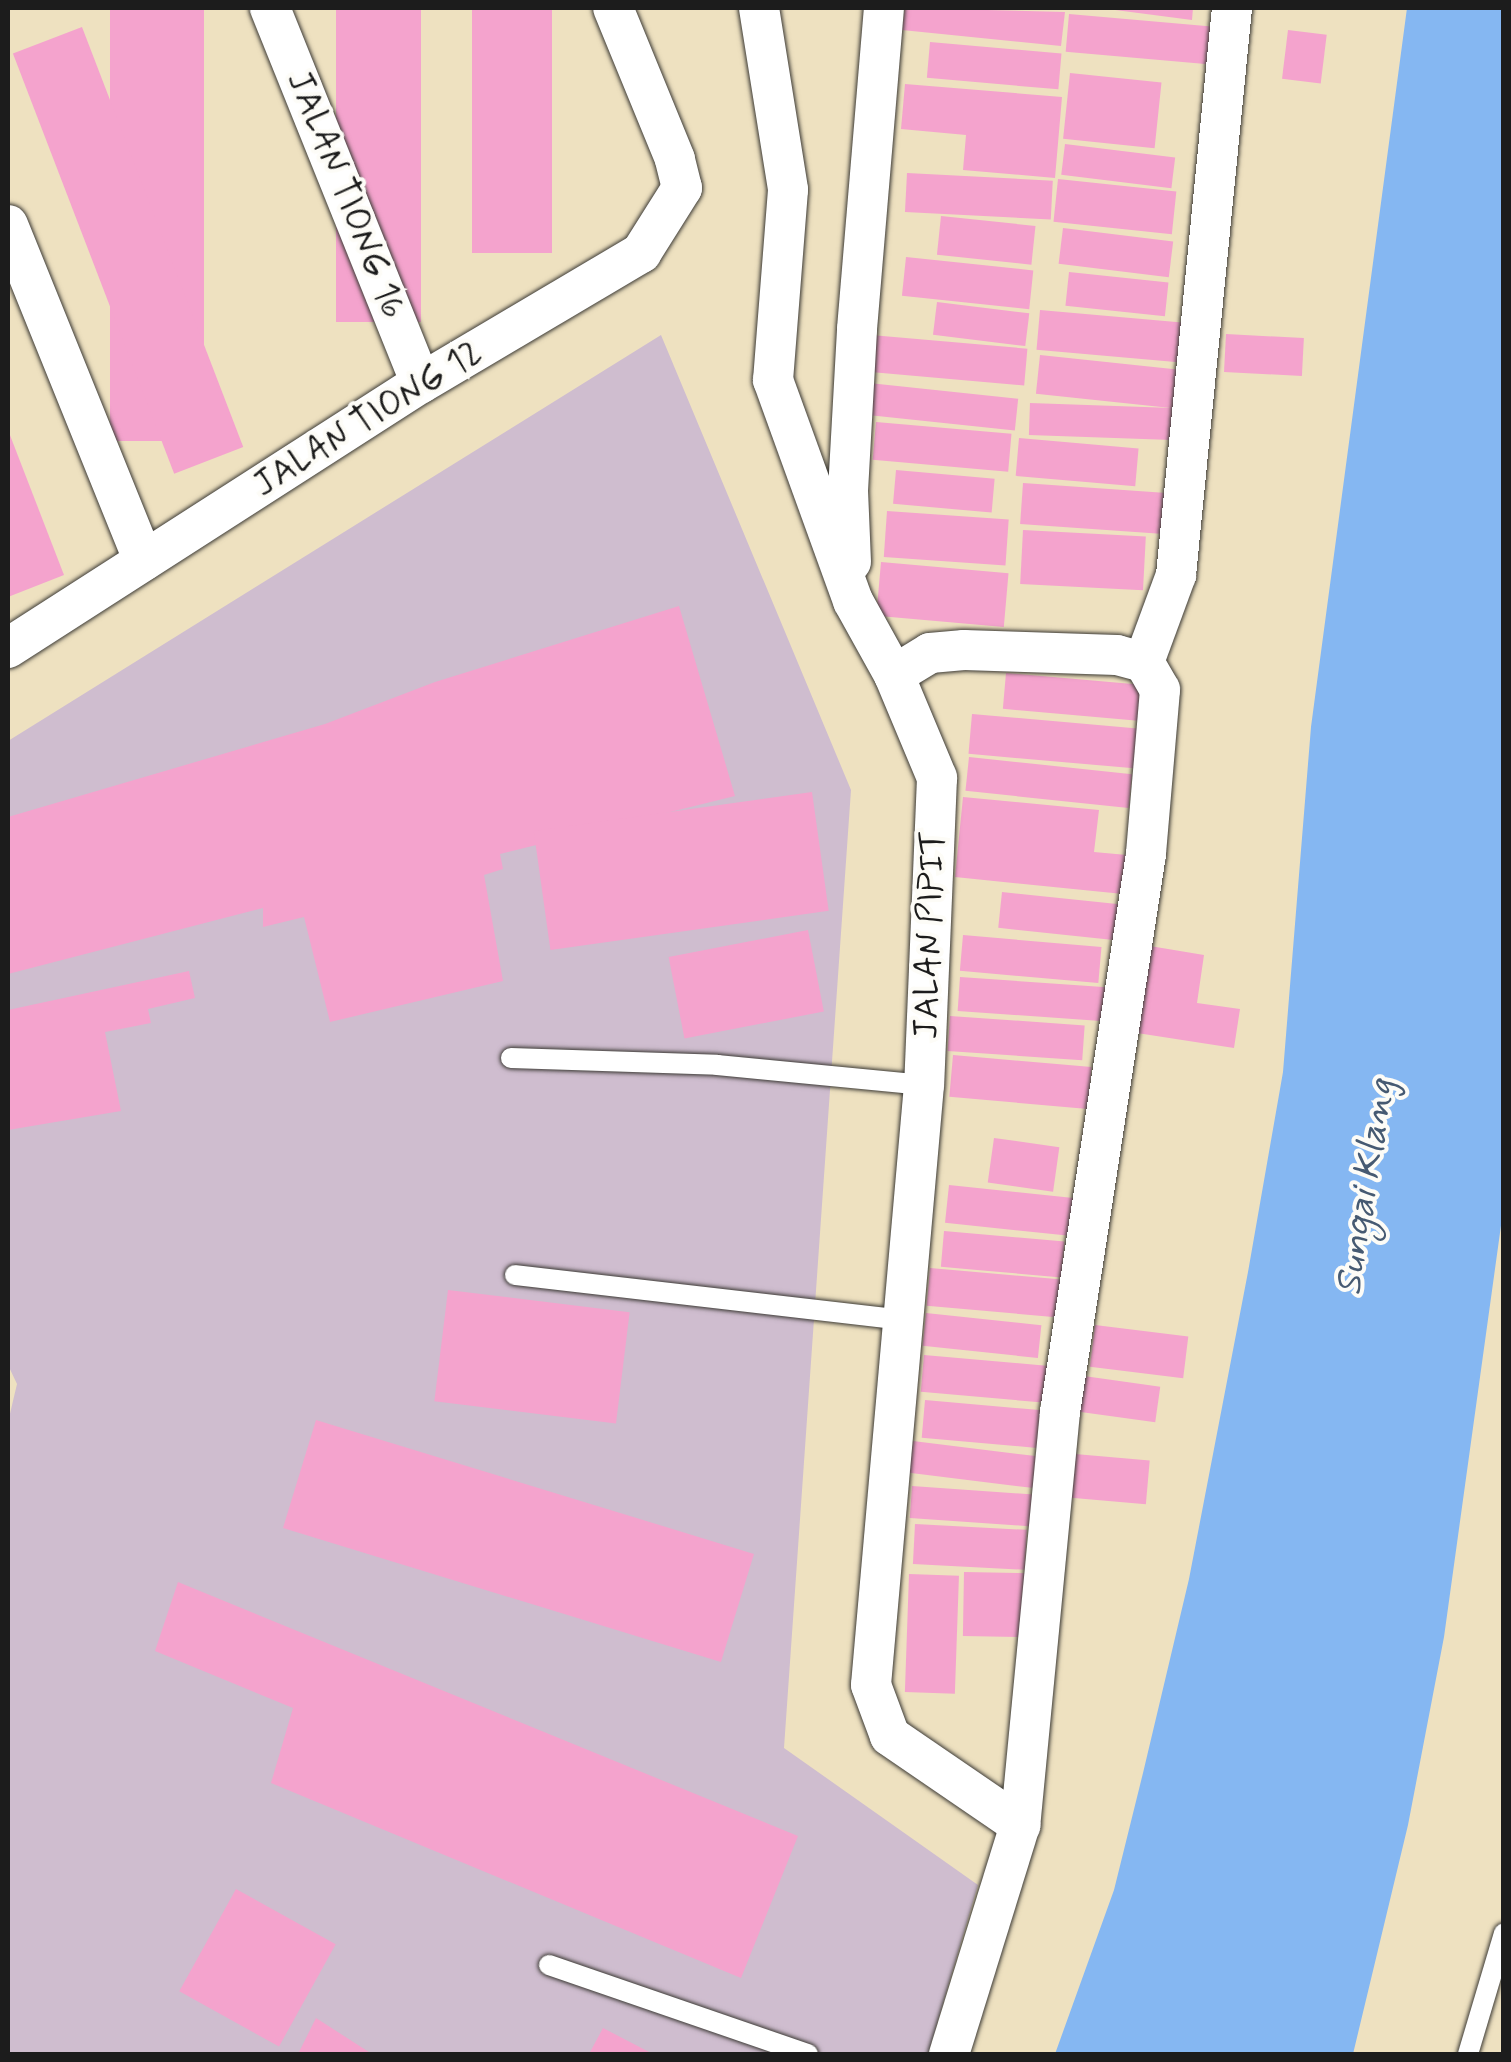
<!DOCTYPE html>
<style>
body{margin:0}
#map{position:relative;width:1511px;height:2062px;overflow:hidden;background:#eee1c0;font-family:Mynerve,sans-serif}
div>[style]{position:absolute}
.industrial>*{inset:0;background:#cfbdcf}
.water>*{inset:0;background:#85b7f2}
.building>*{inset:0;background:#f4a3cd;transform-origin:0 0}
.roads{filter:drop-shadow(0 0 2px #3c3a35) drop-shadow(0 0 2px #3c3a35)}
.service>*{height:20px;margin:-10px;padding:0 10px;transform-origin:10px;border-radius:10px;background:#fff}
.minor>*{height:40px;margin:-20px;padding:0 20px;transform-origin:20px;border-radius:20px;background:#fff}
span{translate:-50% -50%;white-space:nowrap;text-align:center;line-height:1.15;-webkit-text-stroke:8px #fdfcf7;paint-order:stroke}
.street-label{font-size:35px;color:#1c1c1c}
.water-label{font-size:38px;color:#465a72;font-style:italic}
.frame{position:absolute;inset:0;border:10px solid #1c1c1c;pointer-events:none}
</style>
<div id="map">
<div class="industrial">
<i style="clip-path:polygon(661px 335px,851px 790px,784px 1748px,978px 1885px,928px 2054px,8px 2054px,8px 1422px,17px 1384px,8px 1365px,8px 741px)"></i>
</div>
<div class="water">
<i style="clip-path:polygon(1407px 8px,1504px 8px,1504px 1204px,1444px 1637px,1408px 1825px,1353px 2054px,1055px 2054px,1114px 1890px,1143px 1773px,1189px 1579px,1248px 1272px,1283px 1072px,1311px 727px)"></i>
</div>
<div class="building">
<i style="left:110px;top:8px;width:94px;height:433px"></i>
<i style="left:336px;top:8px;width:85px;height:314px"></i>
<i style="left:472px;top:8px;width:80px;height:245px"></i>
<i style="clip-path:polygon(905px 8px,1065px 12px,1061px 46px,902px 30px)"></i>
<i style="clip-path:polygon(1100px 8px,1193px 8px,1192px 20px)"></i>
<i style="left:1069px;top:14px;width:143px;height:38px;rotate:5deg"></i>
<i style="left:82px;top:27px;width:450px;height:74px;rotate:69deg"></i>
<i style="left:1288px;top:30px;width:39px;height:49px;rotate:7deg"></i>
<i style="left:930px;top:42px;width:132px;height:36px;rotate:5deg"></i>
<i style="left:1070px;top:73px;width:92px;height:66px;rotate:6deg"></i>
<i style="clip-path:polygon(905px 84px,1062px 97px,1055px 178px,963px 170px,966px 135px,901px 129px)"></i>
<i style="left:1065px;top:144px;width:111px;height:31px;rotate:7deg"></i>
<i style="left:907px;top:173px;width:146px;height:39px;rotate:3deg"></i>
<i style="left:1058px;top:179px;width:119px;height:43px;rotate:6deg"></i>
<i style="left:941px;top:216px;width:95px;height:39px;rotate:6deg"></i>
<i style="left:1063px;top:228px;width:111px;height:36px;rotate:7deg"></i>
<i style="left:906px;top:257px;width:128px;height:39px;rotate:6deg"></i>
<i style="left:1069px;top:272px;width:100px;height:34px;rotate:6deg"></i>
<i style="left:937px;top:302px;width:93px;height:33px;rotate:7deg"></i>
<i style="left:1040px;top:310px;width:148px;height:40px;rotate:5deg"></i>
<i style="left:1226px;top:334px;width:78px;height:38px;rotate:3deg"></i>
<i style="left:871px;top:335px;width:157px;height:37px;rotate:5deg"></i>
<i style="left:1040px;top:355px;width:138px;height:39px;rotate:6deg"></i>
<i style="left:869px;top:383px;width:150px;height:32px;rotate:6deg"></i>
<i style="left:1030px;top:403px;width:143px;height:32px;rotate:2deg"></i>
<i style="left:876px;top:422px;width:136px;height:38px;rotate:5deg"></i>
<i style="clip-path:polygon(8px 430px,64px 575px,8px 597px)"></i>
<i style="left:1019px;top:438px;width:120px;height:38px;rotate:5deg"></i>
<i style="left:896px;top:470px;width:99px;height:34px;rotate:5deg"></i>
<i style="left:1023px;top:483px;width:144px;height:41px;rotate:4deg"></i>
<i style="left:887px;top:511px;width:122px;height:46px;rotate:4deg"></i>
<i style="left:1023px;top:530px;width:123px;height:54px;rotate:3deg"></i>
<i style="left:881px;top:562px;width:128px;height:54px;rotate:5deg"></i>
<i style="clip-path:polygon(679px 606px,735px 796px,500px 854px,503px 869px,484px 875px,503px 981px,330px 1022px,304px 917px,263px 927px,263px 908px,8px 974px,8px 817px,325px 724px,435px 682px)"></i>
<i style="left:1006px;top:673px;width:147px;height:36px;rotate:5deg"></i>
<i style="left:972px;top:714px;width:169px;height:40px;rotate:5deg"></i>
<i style="left:969px;top:757px;width:164px;height:34px;rotate:6deg"></i>
<i style="left:812px;top:792px;width:120px;height:281px;rotate:82deg"></i>
<i style="clip-path:polygon(963px 797px,1099px 810px,1094px 852px,1127px 855px,1123px 894px,955px 877px)"></i>
<i style="left:1002px;top:892px;width:123px;height:36px;rotate:6deg"></i>
<i style="left:808px;top:930px;width:83px;height:142px;rotate:79deg"></i>
<i style="left:963px;top:935px;width:139px;height:36px;rotate:5deg"></i>
<i style="clip-path:polygon(1150px 946px,1204px 955px,1197px 1003px,1240px 1009px,1234px 1048px,1137px 1033px)"></i>
<i style="clip-path:polygon(189px 971px,195px 998px,148px 1009px,151px 1023px,105px 1032px,121px 1111px,8px 1130px,8px 1010px)"></i>
<i style="left:960px;top:977px;width:147px;height:34px;rotate:4deg"></i>
<i style="left:950px;top:1016px;width:135px;height:35px;rotate:4deg"></i>
<i style="left:953px;top:1055px;width:139px;height:42px;rotate:5deg"></i>
<i style="left:994px;top:1138px;width:66px;height:45px;rotate:8deg"></i>
<i style="left:949px;top:1185px;width:125px;height:38px;rotate:6deg"></i>
<i style="left:944px;top:1231px;width:121px;height:36px;rotate:5deg"></i>
<i style="left:930px;top:1268px;width:141px;height:38px;rotate:5deg"></i>
<i style="left:448px;top:1290px;width:183px;height:112px;rotate:7deg"></i>
<i style="left:926px;top:1313px;width:116px;height:33px;rotate:6deg"></i>
<i style="left:1095px;top:1325px;width:94px;height:42px;rotate:7deg"></i>
<i style="left:924px;top:1355px;width:131px;height:37px;rotate:5deg"></i>
<i style="left:1084px;top:1376px;width:77px;height:36px;rotate:8deg"></i>
<i style="left:925px;top:1400px;width:121px;height:38px;rotate:5deg"></i>
<i style="left:316px;top:1420px;width:458px;height:113px;rotate:17deg"></i>
<i style="left:913px;top:1441px;width:132px;height:32px;rotate:7deg"></i>
<i style="left:1075px;top:1454px;width:75px;height:44px;rotate:5deg"></i>
<i style="left:912px;top:1486px;width:122px;height:32px;rotate:4deg"></i>
<i style="left:915px;top:1524px;width:112px;height:40px;rotate:3deg"></i>
<i style="left:964px;top:1572px;width:67px;height:64px;rotate:1deg"></i>
<i style="left:909px;top:1574px;width:50px;height:118px;rotate:2deg"></i>
<i style="clip-path:polygon(178px 1582px,798px 1836px,741px 1978px,271px 1783px,293px 1708px,155px 1651px)"></i>
<i style="left:236px;top:1889px;width:114px;height:117px;rotate:29deg"></i>
<i style="clip-path:polygon(316px 2018px,372px 2054px,298px 2054px)"></i>
<i style="clip-path:polygon(603px 2028px,653px 2054px,589px 2054px)"></i>
</div>
<div class="roads">
<div class="service">
<i style="left:511px;top:1058px;width:206px;rotate:1.9deg"></i>
<i style="left:717px;top:1065px;width:208px;rotate:5.5deg"></i>
<i style="left:515px;top:1275px;width:392px;rotate:6.6deg"></i>
<i style="left:549px;top:1965px;width:274px;rotate:19deg"></i>
<i style="left:1468px;top:2054px;width:126px;rotate:-73.4deg"></i>
</div>
<div class="minor">
<i style="left:270px;top:8px;width:404px;rotate:68.1deg"></i>
<i style="left:759px;top:8px;width:184px;rotate:80.9deg"></i>
<i style="left:788px;top:190px;width:191px;rotate:94.5deg"></i>
<i style="left:773px;top:380px;width:235px;rotate:70.1deg"></i>
<i style="left:853px;top:601px;width:85px;rotate:61deg"></i>
<i style="left:894px;top:675px;width:112px;rotate:67.3deg"></i>
<i style="left:937px;top:778px;width:307px;rotate:92.4deg"></i>
<i style="left:924px;top:1085px;width:602px;rotate:95.05deg"></i>
<i style="left:871px;top:1685px;width:54px;rotate:69.6deg"></i>
<i style="left:890px;top:1736px;width:158px;rotate:34.4deg"></i>
<i style="left:8px;top:225px;width:362px;rotate:68deg"></i>
<i style="left:851px;top:562px;width:71px;rotate:-92.4deg"></i>
<i style="left:848px;top:491px;width:162px;rotate:-86.8deg"></i>
<i style="left:857px;top:329px;width:322px;rotate:-85.2deg"></i>
<i style="left:8px;top:648px;width:491px;rotate:-32.7deg"></i>
<i style="left:421px;top:383px;width:256px;rotate:-30.6deg"></i>
<i style="left:641px;top:253px;width:77px;rotate:-57.8deg"></i>
<i style="left:682px;top:188px;width:30px;rotate:-104deg"></i>
<i style="left:675px;top:159px;width:163px;rotate:-112.3deg"></i>
<i style="left:1144px;top:662px;width:93px;rotate:-69.8deg"></i>
<i style="left:1176px;top:575px;width:570px;rotate:-84.36deg"></i>
<i style="left:894px;top:675px;width:42px;rotate:-31.4deg"></i>
<i style="left:930px;top:653px;width:34px;rotate:-5deg"></i>
<i style="left:964px;top:650px;width:153px;rotate:1.9deg"></i>
<i style="left:1117px;top:655px;width:28px;rotate:15deg"></i>
<i style="left:1144px;top:662px;width:32px;rotate:60deg"></i>
<i style="left:1160px;top:690px;width:165px;rotate:94.9deg"></i>
<i style="left:1146px;top:854px;width:565px;rotate:98.76deg"></i>
<i style="left:1060px;top:1412px;width:415px;rotate:95.5deg"></i>
<i style="left:1020px;top:1825px;width:240px;rotate:107.2deg"></i>
</div>
</div>
<div class="street-label">
<span style="left:346px;top:195px;rotate:68deg">JALAN TIONG 16</span>
<span style="left:368px;top:419px;rotate:-32deg">JALAN TIONG 12</span>
<span style="left:930px;top:935px;rotate:-88deg">JALAN PIPIT</span>
</div>
<div class="water-label">
<span style="left:1366px;top:1187px;rotate:-81deg">Sungai Klang</span>
</div>
<div class="frame"></div>
</div>
